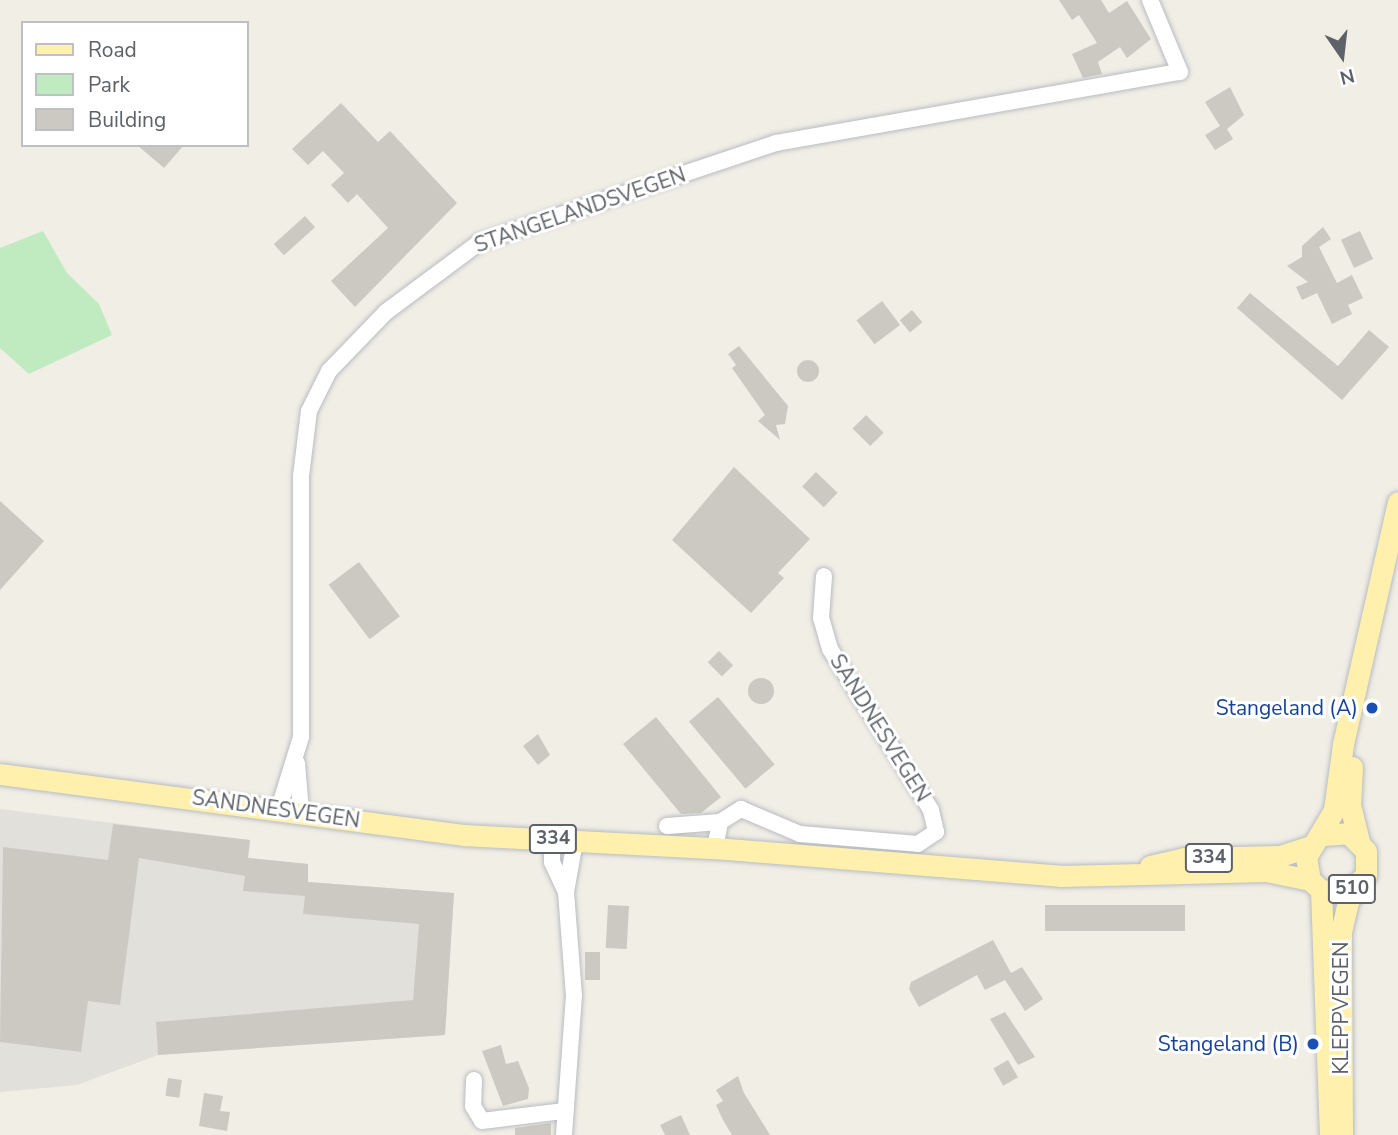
<!DOCTYPE html>
<style>
body{margin:0}
#map{position:relative;width:1398px;height:1135px;overflow:hidden;background:#f1eee6;font-family:"Nunito Sans",sans-serif}
div>[style]{position:absolute}
.industrial>*{inset:0;background:#e2e0da}
.green>*{inset:0;background:#c0ebc0}
.building>*{inset:0;background:#ccc9c2;transform-origin:0 0}
.round{border-radius:50%}
.roads{filter:drop-shadow(0 0 2px #b8bcc1) drop-shadow(0 0 2px #b8bcc1)}
.minor>*{height:16px;margin:-8px;padding:0 8px;transform-origin:8px;border-radius:8px;background:#fff}
.major>*{height:21px;margin:-10.5px;padding:0 10.5px;transform-origin:10.5px;border-radius:10.5px;background:#fff1ad}
.dots>*{width:19px;height:19px;translate:-50% -50%;box-sizing:border-box;border:4px solid #fff;border-radius:50%}
span{translate:-50% -50%;white-space:nowrap;text-align:center;line-height:1.15;-webkit-text-stroke:6px #fff;paint-order:stroke}
.shield-label span{padding:2px 5px;background:#fff;border:2px solid;border-radius:5px;-webkit-text-stroke-width:0}
.shield-label{font-size:19px;color:#5d6268;font-weight:700}
.street-label{font-size:21px;color:#5d6268}
.transit-label{font-size:21px;color:#164399}
.right{translate:-100% -50%;text-align:right}
.legend{position:absolute;left:21px;top:21px;width:228px;height:126px;box-sizing:border-box;background:#fff;border:2px solid #bec0c3;margin:0;padding:9px 12px;list-style:none;font-size:21px;color:#5d6268}
.legend li{display:flex;align-items:center;gap:14px;height:35px}
.legend b{width:35px;border:2px solid #bec0c3}
.north{position:absolute;left:1307px;top:21px;width:70px;height:70px;-webkit-text-stroke:5px #fff;paint-order:stroke;rotate:166deg;font-size:19px;font-weight:700;line-height:28px;text-align:center;color:#5d6268}
.north::after{content:'';display:block;margin:auto;width:24px;height:32px;background:#5d6268;clip-path:polygon(50% 0,100% 100%,50% 72%,0 100%)}
</style>
<div id="map">
<div class="industrial">
<i style="clip-path:polygon(0 809px,250px 840px,248px 858px,308px 864px,308px 882px,454px 893px,445px 1035px,158px 1055px,77px 1085px,0 1092px)"></i>
</div>
<div class="green">
<i style="clip-path:polygon(43px 231px,67px 273px,99px 304px,112px 335px,29px 374px,0 348px,0 248px)"></i>
</div>
<div class="building">
<i style="clip-path:polygon(1059px 0,1101px 0,1109px 13px,1127px 1px,1151px 39px,1127px 58px,1120px 47px,1098px 62px,1102px 74px,1083px 78px,1072px 54px,1097px 43px,1079px 15px,1072px 20px)"></i>
<i style="clip-path:polygon(1230px 87px,1244px 115px,1227px 129px,1233px 139px,1215px 150px,1205px 135px,1220px 126px,1205px 102px)"></i>
<i style="clip-path:polygon(341px 103px,378px 142px,390px 131px,457px 203px,355px 307px,331px 281px,388px 228px,357px 194px,348px 203px,331px 185px,344px 173px,323px 151px,308px 165px,292px 149px)"></i>
<i style="clip-path:polygon(137px 145px,184px 145px,164px 168px)"></i>
<i style="left:305px;top:216px;width:15px;height:42px;rotate:48deg"></i>
<i style="clip-path:polygon(1323px 227px,1331px 239px,1319px 247px,1337px 283px,1352px 275px,1363px 298px,1348px 305px,1352px 314px,1332px 324px,1317px 293px,1302px 300px,1296px 287px,1308px 282px,1287px 266px,1302px 257px,1302px 246px)"></i>
<i style="left:1360px;top:231px;width:31px;height:21px;rotate:65deg"></i>
<i style="clip-path:polygon(1250px 293px,1338px 366px,1369px 330px,1389px 347px,1342px 400px,1237px 308px)"></i>
<i style="left:882px;top:301px;width:30px;height:32px;rotate:53deg"></i>
<i style="left:912px;top:310px;width:16px;height:16px;rotate:50deg"></i>
<i style="clip-path:polygon(739px 346px,788px 406px,785px 424px,776px 425px,780px 440px,758px 421px,765px 415px,732px 368px,736px 365px,728px 354px)"></i>
<i class="round" style="left:797px;top:360px;width:22px;height:22px"></i>
<i style="left:866px;top:415px;width:25px;height:19px;rotate:45deg"></i>
<i style="clip-path:polygon(734px 467px,810px 539px,778px 573px,784px 578px,751px 613px,672px 540px)"></i>
<i style="left:816px;top:472px;width:30px;height:20px;rotate:44deg"></i>
<i style="clip-path:polygon(0 501px,44px 541px,0 590px)"></i>
<i style="left:359px;top:562px;width:68px;height:38px;rotate:53deg"></i>
<i style="left:719px;top:651px;width:20px;height:16px;rotate:45deg"></i>
<i class="round" style="left:748px;top:678px;width:26px;height:26px"></i>
<i style="left:718px;top:697px;width:88px;height:38px;rotate:50deg"></i>
<i style="clip-path:polygon(656px 717px,721px 797px,701px 813px,681px 814px,623px 744px)"></i>
<i style="clip-path:polygon(538px 734px,550px 755px,538px 765px,523px 746px)"></i>
<i style="clip-path:polygon(113px 824px,250px 840px,248px 858px,308px 864px,308px 882px,454px 893px,445px 1035px,158px 1055px,156px 1022px,413px 1000px,419px 924px,303px 914px,305px 896px,243px 891px,245px 876px,139px 858px,120px 1005px,88px 1001px,81px 1052px,0 1042px,3px 847px,108px 860px)"></i>
<i style="left:608px;top:905px;width:21px;height:43px;rotate:3deg"></i>
<i style="left:1045px;top:905px;width:140px;height:26px"></i>
<i style="clip-path:polygon(993px 940px,1011px 973px,1022px 967px,1043px 999px,1025px 1011px,1005px 980px,985px 990px,977px 975px,919px 1007px,909px 989px,911px 982px)"></i>
<i style="left:585px;top:952px;width:15px;height:28px"></i>
<i style="clip-path:polygon(1005px 1012px,1035px 1057px,1018px 1065px,990px 1019px)"></i>
<i style="clip-path:polygon(501px 1045px,506px 1064px,518px 1061px,529px 1088px,528px 1099px,503px 1106px,482px 1051px)"></i>
<i style="left:1008px;top:1060px;width:20px;height:17px;rotate:60deg"></i>
<i style="clip-path:polygon(738px 1076px,744px 1093px,770px 1135px,732px 1135px,723px 1120px,716px 1105px,723px 1101px,716px 1090px)"></i>
<i style="left:168px;top:1078px;width:14px;height:18px;rotate:8deg"></i>
<i style="clip-path:polygon(204px 1093px,223px 1096px,220px 1111px,230px 1112px,227px 1131px,199px 1126px)"></i>
<i style="clip-path:polygon(681px 1115px,690px 1135px,665px 1135px,660px 1125px)"></i>
<i style="clip-path:polygon(551px 1123px,551px 1135px,515px 1135px,515px 1128px)"></i>
</div>
<div class="roads">
<div class="minor">
<i style="left:297px;top:763px;width:49px;rotate:85.3deg"></i>
<i style="left:279px;top:808px;width:74px;rotate:-72.8deg"></i>
<i style="left:301px;top:737px;width:261px;rotate:-90deg"></i>
<i style="left:301px;top:476px;width:65px;rotate:-83deg"></i>
<i style="left:309px;top:411px;width:45px;rotate:-63.4deg"></i>
<i style="left:329px;top:371px;width:82px;rotate:-46deg"></i>
<i style="left:386px;top:312px;width:117px;rotate:-36.7deg"></i>
<i style="left:480px;top:242px;width:312px;rotate:-18.5deg"></i>
<i style="left:776px;top:143px;width:410px;rotate:-10deg"></i>
<i style="left:1180px;top:72px;width:78px;rotate:-112.6deg"></i>
<i style="left:667px;top:826px;width:53px;rotate:-4.3deg"></i>
<i style="left:552px;top:839px;width:23px;rotate:90deg"></i>
<i style="left:552px;top:862px;width:33px;rotate:65deg"></i>
<i style="left:566px;top:892px;width:103px;rotate:85.6deg"></i>
<i style="left:574px;top:995px;width:140px;rotate:94.1deg"></i>
<i style="left:715px;top:848px;width:26px;rotate:-79deg"></i>
<i style="left:720px;top:822px;width:25px;rotate:-32deg"></i>
<i style="left:741px;top:809px;width:64px;rotate:23deg"></i>
<i style="left:800px;top:834px;width:118px;rotate:4.8deg"></i>
<i style="left:918px;top:844px;width:22px;rotate:-34deg"></i>
<i style="left:936px;top:832px;width:23px;rotate:-103deg"></i>
<i style="left:931px;top:810px;width:190px;rotate:-122.1deg"></i>
<i style="left:830px;top:649px;width:32px;rotate:-106deg"></i>
<i style="left:821px;top:618px;width:42px;rotate:-85.9deg"></i>
<i style="left:566px;top:892px;width:52px;rotate:-80deg"></i>
<i style="left:474px;top:1080px;width:26px;rotate:92deg"></i>
<i style="left:473px;top:1106px;width:17px;rotate:59deg"></i>
<i style="left:482px;top:1121px;width:83px;rotate:-7deg"></i>
</div>
<div class="major">
<i style="left:1352px;top:767px;width:38px;rotate:93deg"></i>
<i style="left:1350px;top:805px;width:37px;rotate:76deg"></i>
<i style="left:0;top:774px;width:468px;rotate:7.5deg"></i>
<i style="left:464px;top:835px;width:251px;rotate:3deg"></i>
<i style="left:715px;top:848px;width:346px;rotate:4.6deg"></i>
<i style="left:1060px;top:876px;width:206px;rotate:-1.4deg"></i>
<i style="left:1266px;top:871px;width:45px;rotate:11.6deg"></i>
<i style="left:1322px;top:835px;width:26px;rotate:-4deg"></i>
<i style="left:1348px;top:833px;width:25px;rotate:45deg"></i>
<i style="left:1366px;top:851px;width:24px;rotate:90deg"></i>
<i style="left:1366px;top:875px;width:25px;rotate:138deg"></i>
<i style="left:1347px;top:892px;width:26px;rotate:-176deg"></i>
<i style="left:1321px;top:890px;width:15px;rotate:-138deg"></i>
<i style="left:1310px;top:880px;width:23px;rotate:-100deg"></i>
<i style="left:1306px;top:857px;width:55px;rotate:-59.2deg"></i>
<i style="left:1334px;top:810px;width:67px;rotate:-82.2deg"></i>
<i style="left:1343px;top:744px;width:248px;rotate:-77.2deg"></i>
<i style="left:1150px;top:866px;width:35px;rotate:-13deg"></i>
<i style="left:1184px;top:858px;width:96px;rotate:-1.2deg"></i>
<i style="left:1280px;top:856px;width:32px;rotate:-18deg"></i>
<i style="left:1321px;top:890px;width:245px;rotate:87.9deg"></i>
<i style="left:1342px;top:1135px;width:203px;rotate:-90.3deg"></i>
<i style="left:1341px;top:932px;width:32px;rotate:-77deg"></i>
<i style="left:1348px;top:901px;width:19px;rotate:-55deg"></i>
</div>
</div>
<div class="dots">
<i style="left:1372px;top:708px;background:#1a4fb4"></i>
<i style="left:1313px;top:1044px;background:#1a4fb4"></i>
</div>
<div class="shield-label">
<span style="left:553px;top:839px">334</span>
<span style="left:1209px;top:858px">334</span>
<span style="left:1352px;top:889px">510</span>
</div>
<div class="street-label">
<span style="left:580px;top:210px;rotate:-19deg">STANGELANDSVEGEN</span>
<span style="left:880px;top:728px;rotate:58deg">SANDNESVEGEN</span>
<span style="left:276px;top:809px;rotate:8deg">SANDNESVEGEN</span>
<span style="left:1341px;top:1008px;rotate:-90deg">KLEPPVEGEN</span>
</div>
<div class="transit-label">
<span class="right" style="left:1358px;top:708px">Stangeland (A)</span>
<span class="right" style="left:1299px;top:1044px">Stangeland (B)</span>
</div>
<ul class="legend">
<li><b style="height:9px;background:#fff1ad"></b>Road</li>
<li><b style="height:19px;background:#c0ebc0"></b>Park</li>
<li><b style="height:19px;background:#ccc9c2"></b>Building</li>
</ul>
<div class="north">N</div>
</div>
